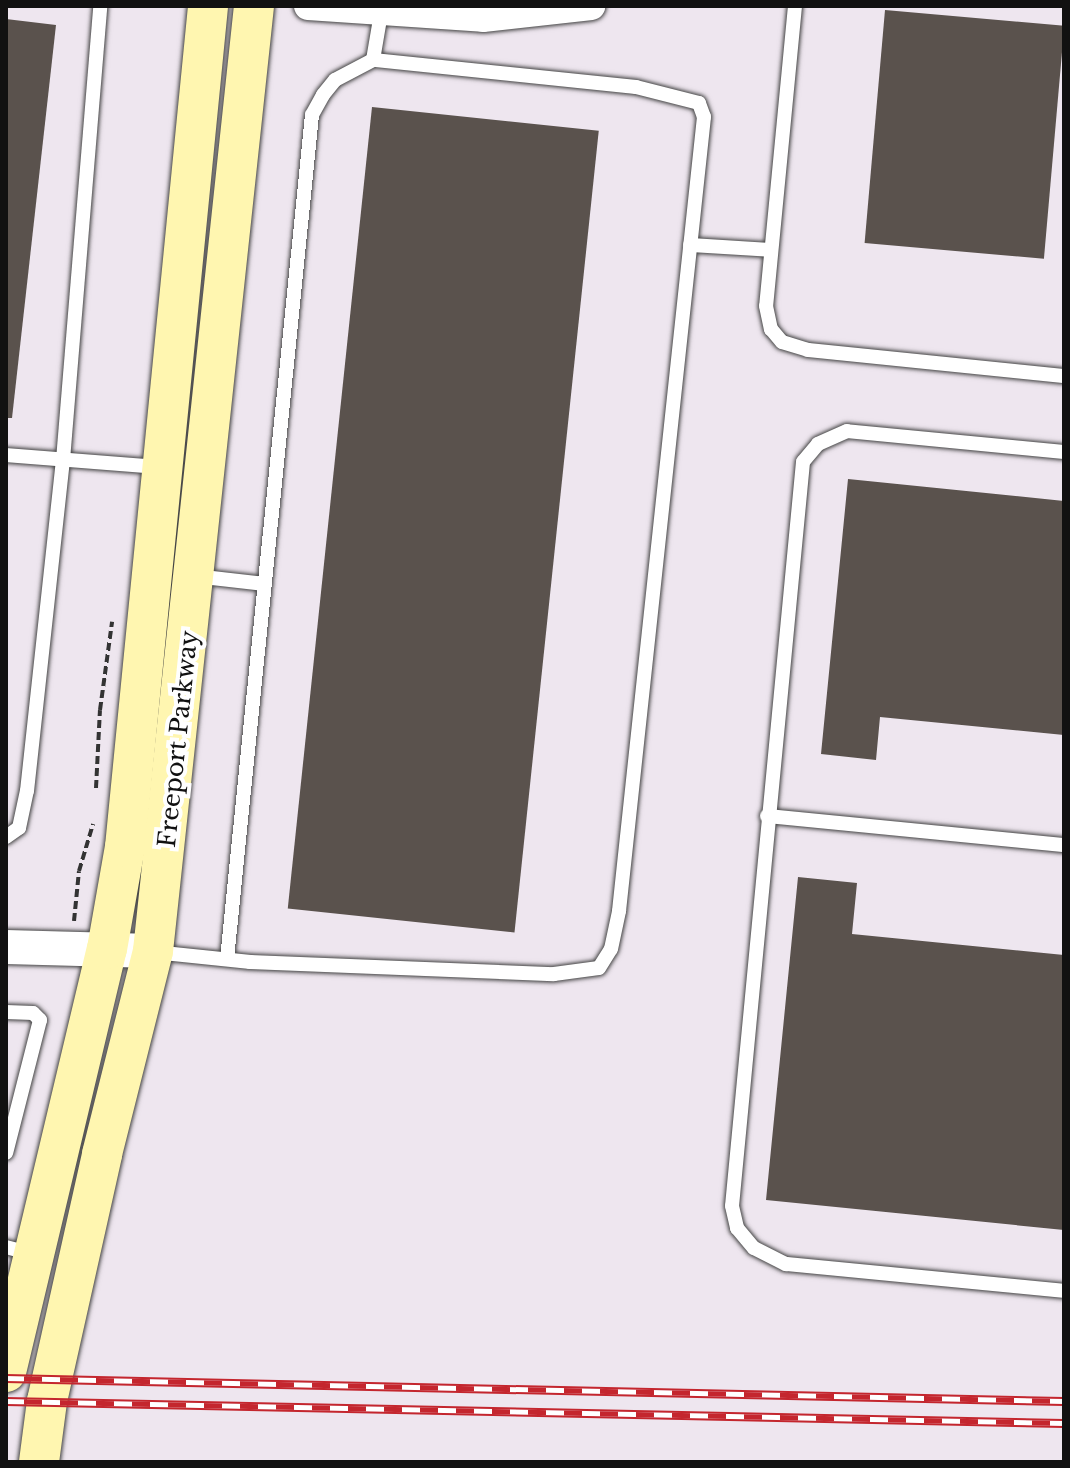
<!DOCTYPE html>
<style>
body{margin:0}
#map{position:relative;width:1070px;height:1468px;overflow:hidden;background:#fffdf5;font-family:"Libre Baskerville",serif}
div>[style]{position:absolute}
.industrial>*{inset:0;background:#eee6ef;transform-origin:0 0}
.building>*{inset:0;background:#5a524d;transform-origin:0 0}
.path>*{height:4px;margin-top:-2px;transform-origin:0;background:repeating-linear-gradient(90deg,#333 0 8px,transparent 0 12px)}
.roads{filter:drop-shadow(0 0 2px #444) drop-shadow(0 0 2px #444)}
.service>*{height:14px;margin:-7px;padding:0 7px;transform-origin:7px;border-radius:7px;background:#fff}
.minor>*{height:28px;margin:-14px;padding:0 14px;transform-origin:14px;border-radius:14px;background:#fff}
.tertiary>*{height:34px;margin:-17px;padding:0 17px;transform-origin:17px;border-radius:17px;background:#fff}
.secondary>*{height:40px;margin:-20px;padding:0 20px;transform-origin:20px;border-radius:20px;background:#fff6b0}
.rail>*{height:9px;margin-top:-4.5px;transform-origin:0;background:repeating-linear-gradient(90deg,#fff 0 18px,#c4262e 0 36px);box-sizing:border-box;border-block:2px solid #c4262e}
span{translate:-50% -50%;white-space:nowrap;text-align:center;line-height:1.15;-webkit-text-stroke:8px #fff;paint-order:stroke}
.street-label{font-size:24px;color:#111}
.frame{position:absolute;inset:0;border:8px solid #111;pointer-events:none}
</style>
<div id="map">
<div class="industrial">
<i style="left:6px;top:6px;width:1058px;height:1456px"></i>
</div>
<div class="building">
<i style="left:885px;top:10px;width:180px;height:234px;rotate:5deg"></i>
<i style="clip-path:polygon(6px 19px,56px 25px,12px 418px,6px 418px)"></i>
<i style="left:372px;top:107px;width:228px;height:806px;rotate:6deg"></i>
<i style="clip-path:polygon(848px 479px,1064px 501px,1064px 735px,880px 717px,876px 760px,821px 754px)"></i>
<i style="clip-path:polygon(798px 877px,857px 883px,852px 934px,1064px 955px,1064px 1230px,766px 1200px)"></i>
</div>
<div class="path">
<i style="left:96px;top:788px;width:78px;rotate:-87.1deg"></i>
<i style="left:100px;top:710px;width:89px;rotate:-82.2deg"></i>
<i style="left:74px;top:921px;width:50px;rotate:-84.3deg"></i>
<i style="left:79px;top:871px;width:49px;rotate:-73.4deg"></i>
</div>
<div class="roads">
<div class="service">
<i style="left:795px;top:6px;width:301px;rotate:95.5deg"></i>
<i style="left:766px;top:306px;width:24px;rotate:78deg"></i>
<i style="left:771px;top:329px;width:17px;rotate:50deg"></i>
<i style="left:782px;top:342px;width:27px;rotate:17deg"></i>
<i style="left:808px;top:350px;width:257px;rotate:5.8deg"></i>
<i style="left:373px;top:60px;width:48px;rotate:-80.3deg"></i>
<i style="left:690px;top:245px;width:81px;rotate:3.5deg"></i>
<i style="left:1064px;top:452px;width:218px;rotate:-174.5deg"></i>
<i style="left:847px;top:431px;width:32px;rotate:156deg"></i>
<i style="left:818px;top:444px;width:23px;rotate:130deg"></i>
<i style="left:803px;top:462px;width:747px;rotate:95.45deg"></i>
<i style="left:732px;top:1206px;width:23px;rotate:77deg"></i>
<i style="left:737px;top:1228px;width:26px;rotate:50deg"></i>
<i style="left:754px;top:1248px;width:36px;rotate:27deg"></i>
<i style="left:786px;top:1264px;width:279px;rotate:5.5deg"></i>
<i style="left:6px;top:455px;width:152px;rotate:4.5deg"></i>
<i style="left:195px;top:576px;width:70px;rotate:6.5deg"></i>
<i style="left:767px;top:816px;width:298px;rotate:5.6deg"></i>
<i style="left:6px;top:837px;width:16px;rotate:-35deg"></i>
<i style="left:19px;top:828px;width:38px;rotate:-78deg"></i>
<i style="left:27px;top:791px;width:333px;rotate:-83.8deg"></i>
<i style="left:63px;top:460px;width:456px;rotate:-85.3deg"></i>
<i style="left:154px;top:952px;width:97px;rotate:5.9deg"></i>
<i style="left:250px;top:962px;width:304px;rotate:2.3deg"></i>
<i style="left:554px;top:974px;width:45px;rotate:-7.6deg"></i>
<i style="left:599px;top:968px;width:22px;rotate:-58deg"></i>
<i style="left:611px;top:949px;width:39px;rotate:-78deg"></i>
<i style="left:619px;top:911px;width:799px;rotate:-83.89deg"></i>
<i style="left:704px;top:117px;width:15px;rotate:-110deg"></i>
<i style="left:699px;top:103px;width:65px;rotate:-165.7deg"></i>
<i style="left:636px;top:87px;width:264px;rotate:-174.1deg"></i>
<i style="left:373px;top:60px;width:43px;rotate:152.2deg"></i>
<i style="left:335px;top:80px;width:19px;rotate:129deg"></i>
<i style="left:323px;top:95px;width:23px;rotate:119deg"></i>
<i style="left:312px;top:115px;width:848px;rotate:95.75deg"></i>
<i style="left:6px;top:1012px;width:27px;rotate:2deg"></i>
<i style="left:33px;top:1013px;width:10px;rotate:45deg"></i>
<i style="left:40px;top:1020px;width:137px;rotate:104.3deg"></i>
<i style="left:6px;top:1247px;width:27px;rotate:15deg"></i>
</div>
<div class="minor">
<i style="left:308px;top:6px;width:175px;rotate:3.9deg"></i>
<i style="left:483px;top:18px;width:109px;rotate:-6.3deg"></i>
</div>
<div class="tertiary">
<i style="left:6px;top:947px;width:147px;rotate:1.6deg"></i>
</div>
<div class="secondary">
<i style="left:6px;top:1372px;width:435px;rotate:-76.6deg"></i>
<i style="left:107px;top:949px;width:104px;rotate:-80deg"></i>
<i style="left:125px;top:847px;width:845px;rotate:-84.36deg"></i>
<i style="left:39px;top:1462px;width:62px;rotate:-82.5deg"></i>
<i style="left:47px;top:1401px;width:253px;rotate:-77.4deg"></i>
<i style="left:102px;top:1154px;width:209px;rotate:-75.9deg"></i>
<i style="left:153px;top:951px;width:950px;rotate:-83.9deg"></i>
</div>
</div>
<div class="rail">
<i style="left:6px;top:1378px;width:1058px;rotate:1.25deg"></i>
<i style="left:6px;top:1401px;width:1058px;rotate:1.19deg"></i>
</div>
<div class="street-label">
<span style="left:178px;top:739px;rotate:-84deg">Freeport Parkway</span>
</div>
<div class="frame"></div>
</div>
